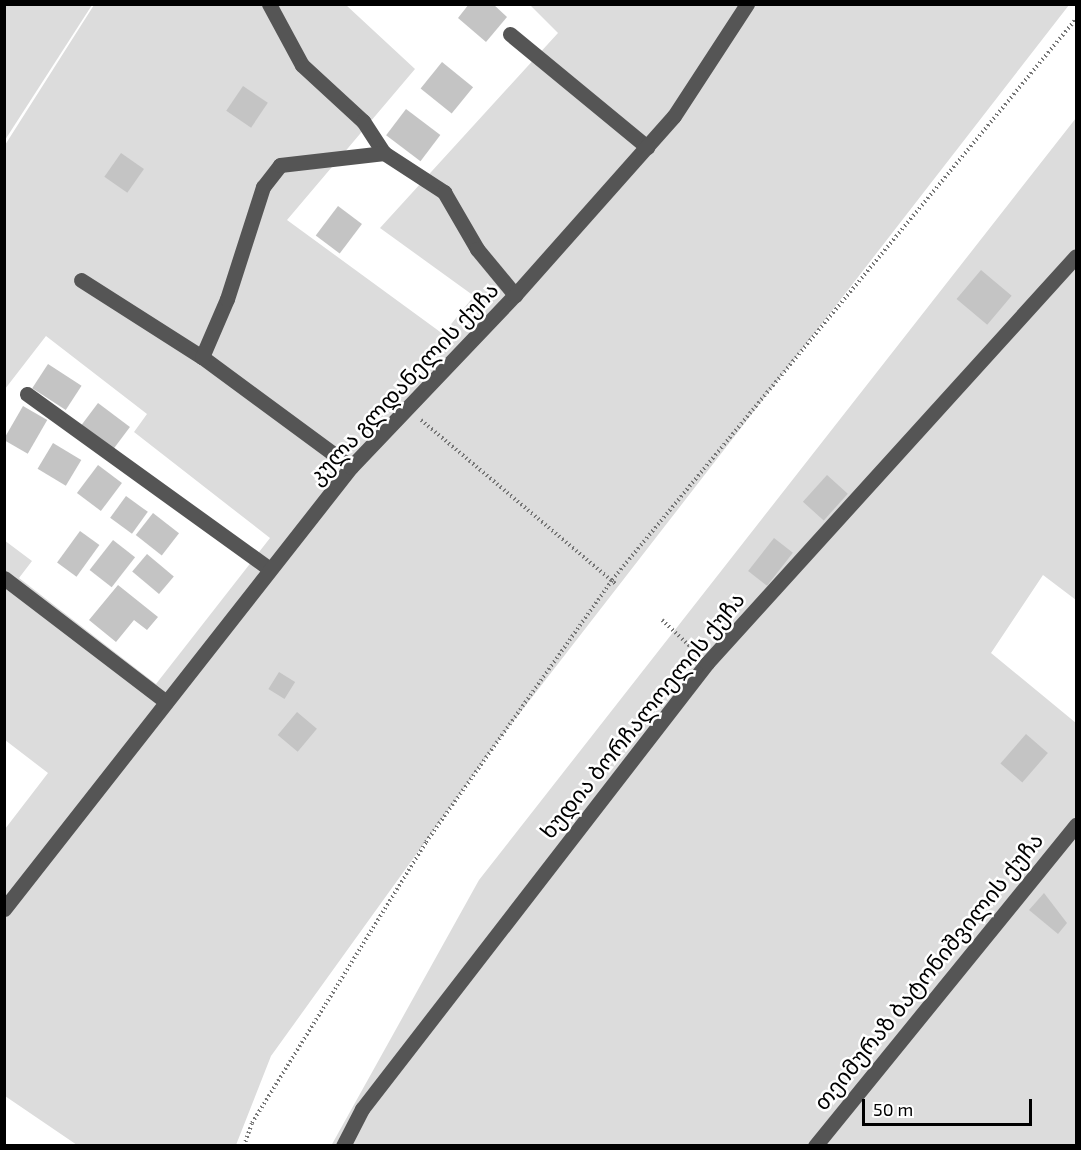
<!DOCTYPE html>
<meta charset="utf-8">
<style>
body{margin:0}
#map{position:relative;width:1081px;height:1150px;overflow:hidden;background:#fff;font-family:"Exo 2","Noto Sans Georgian",sans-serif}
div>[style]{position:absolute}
.green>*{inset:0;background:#dcdcdc}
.building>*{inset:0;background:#c4c4c4;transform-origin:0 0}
.path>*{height:4px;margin-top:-2px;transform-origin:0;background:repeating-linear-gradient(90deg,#777 0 1.5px,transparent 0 4.5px)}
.minor>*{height:15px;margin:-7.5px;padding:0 7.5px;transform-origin:7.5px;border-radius:7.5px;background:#555}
span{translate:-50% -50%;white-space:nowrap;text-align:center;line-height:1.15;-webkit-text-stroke:5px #fff;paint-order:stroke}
.street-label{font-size:22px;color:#000}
.frame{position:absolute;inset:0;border:6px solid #000;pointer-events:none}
.scale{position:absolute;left:862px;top:1099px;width:170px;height:27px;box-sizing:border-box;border:3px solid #000;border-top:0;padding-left:8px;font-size:18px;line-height:21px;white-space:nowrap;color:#000;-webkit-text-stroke:4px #fff;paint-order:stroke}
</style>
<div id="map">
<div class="green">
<i style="clip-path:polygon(5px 4px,92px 5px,5px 140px,4px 5px)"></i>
<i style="clip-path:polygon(94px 5px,346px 5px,415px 69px,287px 220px,443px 334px,474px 296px,380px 228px,558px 33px,530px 5px,1069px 5px,492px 749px,271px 1056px,236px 1145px,77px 1145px,5px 1096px,5px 829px,48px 773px,5px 740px,4px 540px,32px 561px,19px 578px,156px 684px,270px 538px,134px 432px,147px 414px,46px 336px,5px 389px,5px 145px)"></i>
<i style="clip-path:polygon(1076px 118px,1076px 600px,1043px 575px,991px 653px,1076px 723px,1076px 1145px,331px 1146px,479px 880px)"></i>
</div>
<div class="building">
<i style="clip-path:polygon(469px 4px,493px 4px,507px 17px,486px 42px,458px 18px)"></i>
<i style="left:442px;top:62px;width:40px;height:34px;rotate:39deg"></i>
<i style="left:243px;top:86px;width:30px;height:30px;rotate:34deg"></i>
<i style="left:406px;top:109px;width:43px;height:33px;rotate:37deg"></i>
<i style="left:121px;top:153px;width:28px;height:29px;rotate:35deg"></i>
<i style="left:338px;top:206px;width:30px;height:37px;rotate:37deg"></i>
<i style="left:981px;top:270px;width:40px;height:38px;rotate:40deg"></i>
<i style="left:48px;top:364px;width:40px;height:29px;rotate:33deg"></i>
<i style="left:98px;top:403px;width:40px;height:29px;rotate:37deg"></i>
<i style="left:23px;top:406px;width:28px;height:39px;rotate:30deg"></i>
<i style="left:53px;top:443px;width:33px;height:30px;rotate:31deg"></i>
<i style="left:98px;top:465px;width:30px;height:35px;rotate:37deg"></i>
<i style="left:827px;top:475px;width:28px;height:36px;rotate:42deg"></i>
<i style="left:126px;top:496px;width:27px;height:27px;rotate:36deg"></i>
<i style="left:153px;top:513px;width:33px;height:28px;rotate:38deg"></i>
<i style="left:80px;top:531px;width:24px;height:39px;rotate:36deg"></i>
<i style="left:774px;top:538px;width:24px;height:42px;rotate:38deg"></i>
<i style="left:113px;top:540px;width:28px;height:38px;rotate:38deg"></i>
<i style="left:147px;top:554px;width:35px;height:23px;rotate:40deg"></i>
<i style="clip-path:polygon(118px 585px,158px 617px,147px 630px,134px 620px,116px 642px,89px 620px)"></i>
<i style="left:279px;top:672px;width:19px;height:20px;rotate:32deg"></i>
<i style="left:297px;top:712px;width:26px;height:30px;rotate:40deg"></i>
<i style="left:1026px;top:734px;width:29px;height:39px;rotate:41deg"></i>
<i style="clip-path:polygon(1044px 893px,1067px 923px,1058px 934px,1029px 910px)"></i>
</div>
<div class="path">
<i style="left:421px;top:420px;width:255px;rotate:40.1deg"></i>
<i style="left:662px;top:620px;width:44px;rotate:43.2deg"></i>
<i style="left:244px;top:1146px;width:24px;rotate:-71deg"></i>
<i style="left:252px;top:1123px;width:331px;rotate:-58.2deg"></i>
<i style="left:426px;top:842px;width:321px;rotate:-54.6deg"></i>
<i style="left:612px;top:580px;width:728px;rotate:-50.41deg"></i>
</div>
<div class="minor">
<i style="left:269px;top:4px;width:69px;rotate:61.6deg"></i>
<i style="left:302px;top:65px;width:83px;rotate:42.6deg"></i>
<i style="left:363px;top:121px;width:38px;rotate:57deg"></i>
<i style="left:384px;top:153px;width:72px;rotate:33deg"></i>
<i style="left:444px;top:192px;width:66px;rotate:59.9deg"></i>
<i style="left:477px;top:249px;width:60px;rotate:50.4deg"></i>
<i style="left:510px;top:34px;width:178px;rotate:39.5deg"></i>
<i style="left:81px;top:280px;width:143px;rotate:32.5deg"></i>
<i style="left:202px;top:357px;width:185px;rotate:36.4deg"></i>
<i style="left:202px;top:357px;width:63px;rotate:-66.7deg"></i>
<i style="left:227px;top:299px;width:118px;rotate:-72.2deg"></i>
<i style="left:263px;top:187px;width:28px;rotate:-52deg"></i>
<i style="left:280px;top:165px;width:105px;rotate:-6.6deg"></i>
<i style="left:27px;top:394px;width:299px;rotate:35.8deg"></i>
<i style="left:4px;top:578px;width:204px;rotate:37.4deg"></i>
<i style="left:4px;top:909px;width:562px;rotate:-51.87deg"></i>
<i style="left:351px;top:467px;width:238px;rotate:-46.4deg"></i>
<i style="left:515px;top:295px;width:239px;rotate:-48.4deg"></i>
<i style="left:674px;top:116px;width:134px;rotate:-56.9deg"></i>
<i style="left:343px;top:1146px;width:42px;rotate:-62.8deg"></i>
<i style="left:362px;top:1109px;width:564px;rotate:-52.28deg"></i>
<i style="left:707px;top:663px;width:549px;rotate:-47.8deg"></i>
<i style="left:815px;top:1146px;width:414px;rotate:-50.9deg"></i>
</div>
<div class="street-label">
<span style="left:403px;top:383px;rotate:-47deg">კულა გლდანელის ქუჩა</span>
<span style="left:642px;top:715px;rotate:-51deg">ხუდია ბორჩალოელის ქუჩა</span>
<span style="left:928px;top:971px;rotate:-51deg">თეიმურაზ ბატონიშვილის ქუჩა</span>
</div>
<div class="frame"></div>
<div class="scale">50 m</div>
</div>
